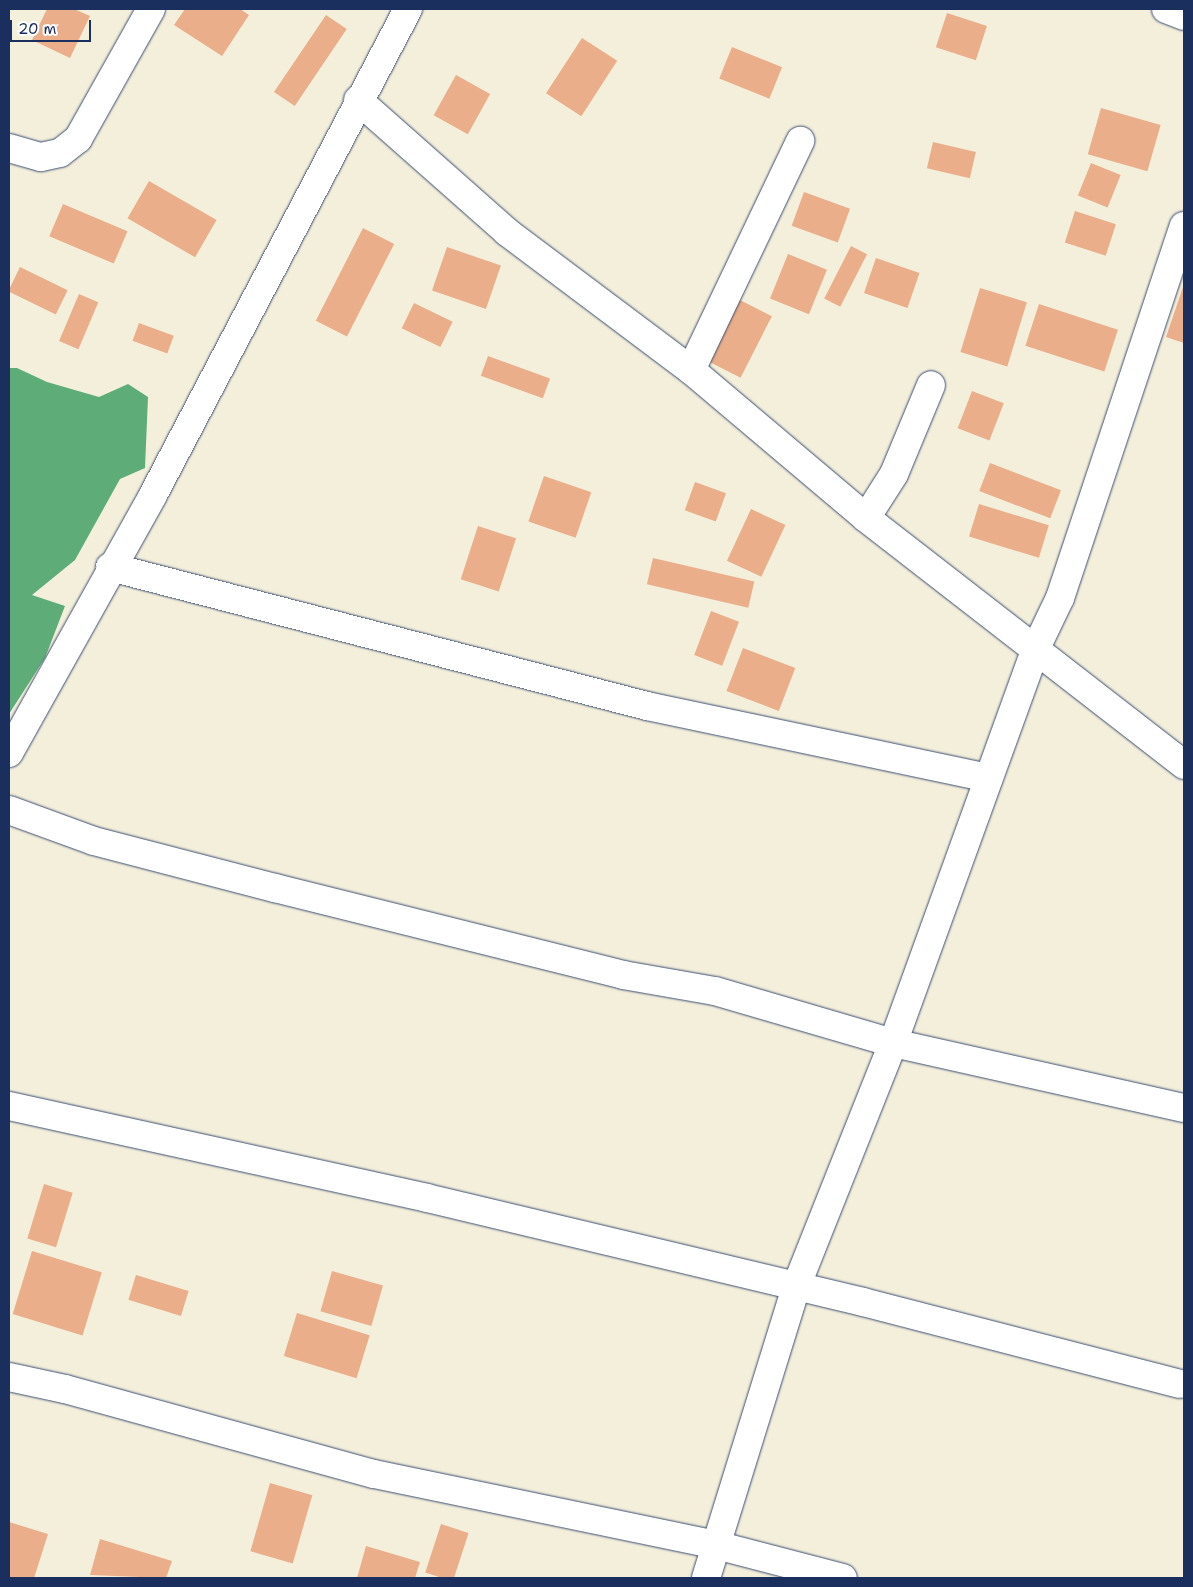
<!DOCTYPE html>
<style>
body{margin:0}
#map{position:relative;width:1193px;height:1587px;overflow:hidden;background:#f3efdb;font-family:"Shantell Sans",sans-serif}
div>[style]{position:absolute}
.forest>*{inset:0;background:#5ead79}
.building>*{inset:0;background:#eaae8a;transform-origin:0 0}
.roads{filter:drop-shadow(0 0 1px #3b4c71) drop-shadow(0 0 1px #3b4c71)}
.minor>*{height:28px;margin:-14px;padding:0 14px;transform-origin:14px;border-radius:14px;background:#fff}
span{translate:-50% -50%;white-space:nowrap;text-align:center;line-height:1.15;-webkit-text-stroke:4px #fff;paint-order:stroke}
.frame{position:absolute;inset:0;border:10px solid #1b2f5e;pointer-events:none}
.scale{position:absolute;left:10px;top:20px;width:81px;height:22px;box-sizing:border-box;border:2px solid #1b2f5e;border-top:0;padding-left:6px;font-size:15px;line-height:18px;white-space:nowrap;color:#1b2f5e;-webkit-text-stroke:4px #fff;paint-order:stroke}
</style>
<div id="map">
<div class="forest">
<i style="clip-path:polygon(9px 368px,17px 368px,47px 382px,99px 397px,128px 384px,148px 397px,145px 468px,120px 479px,75px 560px,32px 595px,65px 606px,45px 658px,9px 714px)"></i>
</div>
<div class="building">
<i style="clip-path:polygon(47px 9px,74px 9px,90px 16px,70px 58px,32px 40px)"></i>
<i style="clip-path:polygon(185px 9px,240px 9px,249px 15px,222px 56px,174px 25px)"></i>
<i style="left:947px;top:13px;width:42px;height:36px;rotate:18deg"></i>
<i style="left:326px;top:15px;width:25px;height:93px;rotate:34deg"></i>
<i style="left:582px;top:38px;width:42px;height:66px;rotate:33deg"></i>
<i style="left:732px;top:47px;width:54px;height:34px;rotate:22deg"></i>
<i style="left:456px;top:75px;width:39px;height:46px;rotate:29deg"></i>
<i style="left:1101px;top:108px;width:62px;height:48px;rotate:16deg"></i>
<i style="left:933px;top:142px;width:44px;height:27px;rotate:13deg"></i>
<i style="left:1091px;top:163px;width:32px;height:35px;rotate:22deg"></i>
<i style="left:149px;top:181px;width:78px;height:43px;rotate:30deg"></i>
<i style="left:804px;top:192px;width:49px;height:36px;rotate:20deg"></i>
<i style="left:63px;top:204px;width:70px;height:35px;rotate:23deg"></i>
<i style="left:1075px;top:211px;width:43px;height:33px;rotate:18deg"></i>
<i style="left:363px;top:228px;width:35px;height:104px;rotate:27deg"></i>
<i style="left:851px;top:246px;width:18px;height:59px;rotate:27deg"></i>
<i style="left:447px;top:247px;width:57px;height:46px;rotate:19deg"></i>
<i style="left:788px;top:254px;width:42px;height:48px;rotate:22deg"></i>
<i style="left:876px;top:258px;width:46px;height:37px;rotate:19deg"></i>
<i style="left:20px;top:267px;width:53px;height:27px;rotate:26deg"></i>
<i style="clip-path:polygon(1184px 284px,1184px 343px,1166px 337px)"></i>
<i style="left:980px;top:288px;width:49px;height:67px;rotate:17deg"></i>
<i style="left:79px;top:294px;width:21px;height:51px;rotate:23deg"></i>
<i style="left:738px;top:299px;width:38px;height:69px;rotate:27deg"></i>
<i style="left:414px;top:303px;width:43px;height:28px;rotate:26deg"></i>
<i style="left:1039px;top:304px;width:83px;height:44px;rotate:18deg"></i>
<i style="left:139px;top:323px;width:37px;height:19px;rotate:20deg"></i>
<i style="left:488px;top:356px;width:66px;height:21px;rotate:20deg"></i>
<i style="left:972px;top:391px;width:34px;height:40px;rotate:21deg"></i>
<i style="left:990px;top:463px;width:76px;height:30px;rotate:21deg"></i>
<i style="left:544px;top:476px;width:50px;height:48px;rotate:19deg"></i>
<i style="left:695px;top:482px;width:33px;height:30px;rotate:20deg"></i>
<i style="left:979px;top:504px;width:73px;height:34px;rotate:17deg"></i>
<i style="left:751px;top:509px;width:38px;height:57px;rotate:25deg"></i>
<i style="left:478px;top:526px;width:40px;height:56px;rotate:18deg"></i>
<i style="left:653px;top:558px;width:104px;height:27px;rotate:13deg"></i>
<i style="left:711px;top:611px;width:30px;height:47px;rotate:21deg"></i>
<i style="left:743px;top:648px;width:56px;height:46px;rotate:21deg"></i>
<i style="left:44px;top:1184px;width:30px;height:57px;rotate:17deg"></i>
<i style="left:32px;top:1251px;width:73px;height:66px;rotate:17deg"></i>
<i style="left:332px;top:1271px;width:53px;height:42px;rotate:16deg"></i>
<i style="left:136px;top:1275px;width:55px;height:26px;rotate:17deg"></i>
<i style="left:297px;top:1313px;width:76px;height:45px;rotate:17deg"></i>
<i style="left:270px;top:1483px;width:44px;height:71px;rotate:16deg"></i>
<i style="clip-path:polygon(9px 1522px,48px 1534px,34px 1578px,9px 1578px)"></i>
<i style="left:441px;top:1524px;width:29px;height:51px;rotate:18deg"></i>
<i style="clip-path:polygon(100px 1539px,172px 1561px,166px 1578px,90px 1575px)"></i>
<i style="clip-path:polygon(366px 1546px,420px 1562px,415px 1578px,357px 1578px)"></i>
</div>
<div class="roads">
<div class="minor">
<i style="left:1166px;top:9px;width:19px;rotate:21deg"></i>
<i style="left:358px;top:100px;width:199px;rotate:41.5deg"></i>
<i style="left:507px;top:232px;width:230px;rotate:36.9deg"></i>
<i style="left:691px;top:370px;width:229px;rotate:40.2deg"></i>
<i style="left:866px;top:518px;width:403px;rotate:37.8deg"></i>
<i style="left:9px;top:148px;width:33px;rotate:16deg"></i>
<i style="left:41px;top:157px;width:19px;rotate:-12deg"></i>
<i style="left:60px;top:153px;width:23px;rotate:-38deg"></i>
<i style="left:78px;top:139px;width:149px;rotate:-60.7deg"></i>
<i style="left:691px;top:370px;width:254px;rotate:-64.5deg"></i>
<i style="left:866px;top:518px;width:52px;rotate:-57.5deg"></i>
<i style="left:894px;top:474px;width:96px;rotate:-67.4deg"></i>
<i style="left:110px;top:567px;width:555px;rotate:14.51deg"></i>
<i style="left:647px;top:706px;width:349px;rotate:11.9deg"></i>
<i style="left:9px;top:753px;width:295px;rotate:-60.8deg"></i>
<i style="left:153px;top:495px;width:549px;rotate:-62.31deg"></i>
<i style="left:9px;top:810px;width:90px;rotate:20deg"></i>
<i style="left:94px;top:841px;width:187px;rotate:14.6deg"></i>
<i style="left:275px;top:888px;width:359px;rotate:14deg"></i>
<i style="left:623px;top:975px;width:93px;rotate:9.9deg"></i>
<i style="left:715px;top:991px;width:185px;rotate:16.3deg"></i>
<i style="left:893px;top:1043px;width:298px;rotate:12.6deg"></i>
<i style="left:9px;top:1106px;width:428px;rotate:12.4deg"></i>
<i style="left:427px;top:1198px;width:448px;rotate:13.4deg"></i>
<i style="left:863px;top:1302px;width:327px;rotate:14.5deg"></i>
<i style="left:9px;top:1377px;width:57px;rotate:12.1deg"></i>
<i style="left:65px;top:1389px;width:320px;rotate:15.4deg"></i>
<i style="left:374px;top:1474px;width:349px;rotate:11.7deg"></i>
<i style="left:716px;top:1545px;width:131px;rotate:14.6deg"></i>
<i style="left:706px;top:1578px;width:305px;rotate:-72.8deg"></i>
<i style="left:796px;top:1287px;width:263px;rotate:-68.3deg"></i>
<i style="left:893px;top:1043px;width:420px;rotate:-70.1deg"></i>
<i style="left:1036px;top:648px;width:55px;rotate:-64.4deg"></i>
<i style="left:1060px;top:598px;width:392px;rotate:-71.6deg"></i>
</div>
</div>
<div class="frame"></div>
<div class="scale">20 m</div>
</div>
